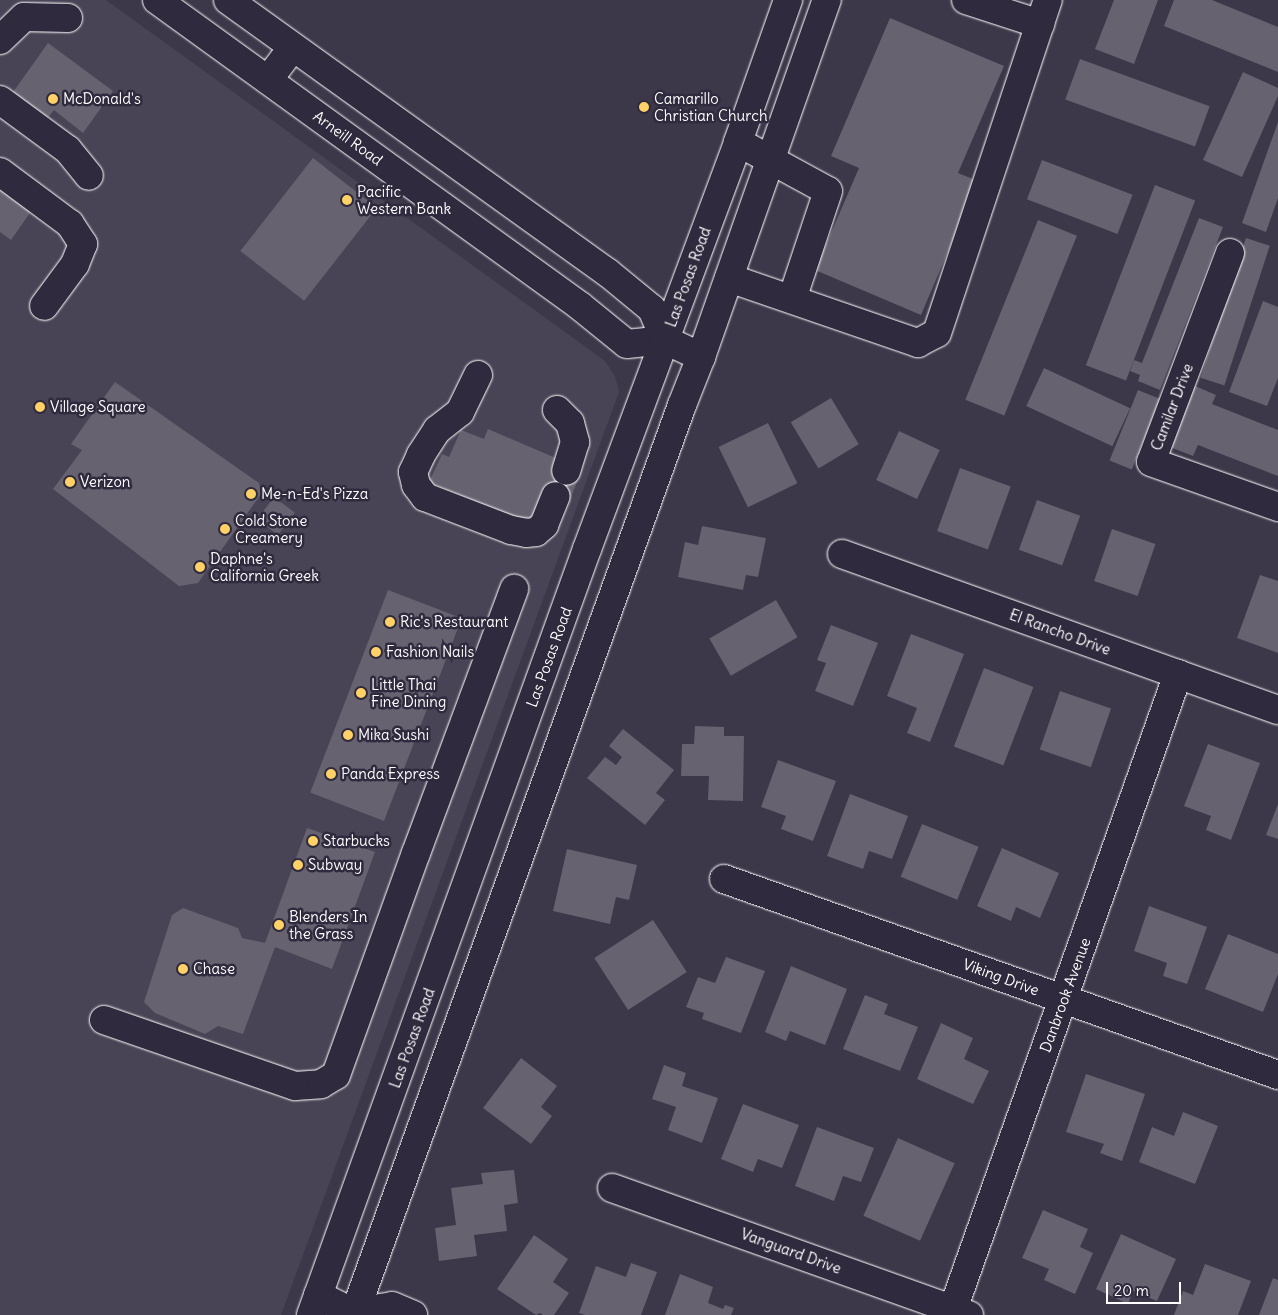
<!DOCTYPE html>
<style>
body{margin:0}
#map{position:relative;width:1278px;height:1315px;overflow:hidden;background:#3c3749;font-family:Delius,sans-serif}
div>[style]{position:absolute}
.built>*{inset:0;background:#494455}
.building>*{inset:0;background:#666270;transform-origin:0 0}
.roads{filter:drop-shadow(0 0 1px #fff) drop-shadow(0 0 1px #fff)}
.minor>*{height:28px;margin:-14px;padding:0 14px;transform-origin:14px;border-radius:14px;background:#2f2a3d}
.major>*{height:28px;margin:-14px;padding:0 14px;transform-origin:14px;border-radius:14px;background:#2f2a3d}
.dots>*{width:14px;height:14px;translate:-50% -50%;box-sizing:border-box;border:2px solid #2f2a3d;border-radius:50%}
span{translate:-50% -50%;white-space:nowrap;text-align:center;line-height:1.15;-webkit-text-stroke:5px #2f2a3d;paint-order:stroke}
.poi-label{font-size:15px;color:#fff}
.left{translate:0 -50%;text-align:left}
.street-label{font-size:15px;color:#fff}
.scale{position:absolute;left:1106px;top:1282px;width:75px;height:22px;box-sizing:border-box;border:2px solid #fff;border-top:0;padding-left:6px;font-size:15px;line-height:18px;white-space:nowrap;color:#fff;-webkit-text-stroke:4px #2f2a3d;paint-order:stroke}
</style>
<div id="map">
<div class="built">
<i style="clip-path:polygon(0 0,106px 0,605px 361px,615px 376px,619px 392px,281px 1315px,0 1315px)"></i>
</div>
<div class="building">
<i style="clip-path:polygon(1114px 0,1158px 0,1134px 64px,1095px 49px)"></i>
<i style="clip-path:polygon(1174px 0,1212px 0,1278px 27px,1278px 72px,1164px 26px)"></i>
<i style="clip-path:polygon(890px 18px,1004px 66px,958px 173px,978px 181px,921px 315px,815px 270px,859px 168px,831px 156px)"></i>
<i style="clip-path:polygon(48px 43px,113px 91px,83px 133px,54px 110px,46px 120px,11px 95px)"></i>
<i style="left:1080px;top:59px;width:138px;height:43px;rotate:20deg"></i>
<i style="clip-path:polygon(1243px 72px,1278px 88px,1278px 96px,1242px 177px,1203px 160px)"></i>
<i style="clip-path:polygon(1278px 122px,1278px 198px,1266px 232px,1242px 223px)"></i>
<i style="left:313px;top:158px;width:81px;height:118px;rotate:38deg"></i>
<i style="left:1042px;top:160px;width:97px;height:42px;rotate:21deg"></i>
<i style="left:1155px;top:185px;width:43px;height:193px;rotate:21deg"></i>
<i style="clip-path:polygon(0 187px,32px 210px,11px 240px,0 232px)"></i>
<i style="clip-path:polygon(1199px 218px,1223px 227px,1160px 390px,1138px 381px,1140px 375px,1130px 371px,1134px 360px,1142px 363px)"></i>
<i style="left:1038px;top:220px;width:42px;height:194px;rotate:22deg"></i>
<i style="left:1246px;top:238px;width:25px;height:147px;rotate:18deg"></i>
<i style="clip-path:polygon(1263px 301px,1278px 307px,1278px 378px,1267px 406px,1229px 392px)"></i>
<i style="left:1044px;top:368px;width:95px;height:42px;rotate:25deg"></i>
<i style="clip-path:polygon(115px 382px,259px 483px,261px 494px,198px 583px,179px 586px,53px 489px,82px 450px,71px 444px)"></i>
<i style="clip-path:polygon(1193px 385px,1216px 395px,1212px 404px,1278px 430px,1278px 476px,1198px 445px,1193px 456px,1170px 447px)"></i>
<i style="left:1138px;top:390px;width:24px;height:76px;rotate:22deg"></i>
<i style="left:831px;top:398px;width:54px;height:47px;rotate:59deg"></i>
<i style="left:768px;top:423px;width:67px;height:55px;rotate:64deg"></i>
<i style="clip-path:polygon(488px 429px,558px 459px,554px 466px,579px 477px,569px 502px,547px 493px,533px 526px,429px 482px,442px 454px,449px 457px,461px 430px,484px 439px)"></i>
<i style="left:899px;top:431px;width:45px;height:54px;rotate:25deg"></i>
<i style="left:960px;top:468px;width:54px;height:67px;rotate:20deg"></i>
<i style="left:274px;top:497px;width:26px;height:28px;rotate:37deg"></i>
<i style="left:1037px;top:500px;width:46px;height:53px;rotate:20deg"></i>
<i style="clip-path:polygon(702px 526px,766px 538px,758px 577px,746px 575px,743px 590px,678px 577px,685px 542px,698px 545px)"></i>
<i style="left:1112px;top:529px;width:46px;height:55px;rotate:19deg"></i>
<i style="clip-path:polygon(1260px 575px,1278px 581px,1278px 653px,1237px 638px)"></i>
<i style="left:388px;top:590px;width:79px;height:217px;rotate:21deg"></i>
<i style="left:776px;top:600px;width:43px;height:77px;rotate:60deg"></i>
<i style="clip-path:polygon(831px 625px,878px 643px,853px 706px,815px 691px,826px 663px,817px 660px)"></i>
<i style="clip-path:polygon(911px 634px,964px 654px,930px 742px,907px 733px,917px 708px,887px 696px)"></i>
<i style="left:984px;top:668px;width:53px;height:84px;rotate:21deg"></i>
<i style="left:1060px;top:691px;width:54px;height:62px;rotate:19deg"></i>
<i style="clip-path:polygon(695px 726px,724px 727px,724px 736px,744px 736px,743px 801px,708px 800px,709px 776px,681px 776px,682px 744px,694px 744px)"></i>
<i style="clip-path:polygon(623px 729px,674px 770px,656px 793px,665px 800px,645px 825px,587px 778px,605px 757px,616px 765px,622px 757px,609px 746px)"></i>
<i style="clip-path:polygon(1208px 744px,1260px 763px,1231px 840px,1206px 830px,1211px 816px,1184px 806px)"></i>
<i style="clip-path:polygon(778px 760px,836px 781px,813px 841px,781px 829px,786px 816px,761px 807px)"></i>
<i style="clip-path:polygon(850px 794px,908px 816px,892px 859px,869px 851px,863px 869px,827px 856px)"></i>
<i style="clip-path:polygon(1278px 804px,1278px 839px,1266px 835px)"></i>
<i style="left:922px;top:824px;width:61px;height:57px;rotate:22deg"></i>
<i style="clip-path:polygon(307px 828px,375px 852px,332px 969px,275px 947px,243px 1034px,218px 1026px,205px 1034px,155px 1013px,144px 1002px,172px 915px,183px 908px,238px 928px,242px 938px,265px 943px)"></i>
<i style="clip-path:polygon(1002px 848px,1059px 873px,1040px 918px,1016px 907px,1011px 921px,977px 906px)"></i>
<i style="clip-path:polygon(567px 849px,637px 865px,629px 900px,616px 897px,610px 924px,553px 911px)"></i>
<i style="clip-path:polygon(1149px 906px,1207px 927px,1187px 984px,1163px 976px,1167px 963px,1134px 951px)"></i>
<i style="left:653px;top:920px;width:62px;height:70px;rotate:57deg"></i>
<i style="clip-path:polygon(1228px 934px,1278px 954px,1278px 974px,1263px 1012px,1205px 989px)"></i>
<i style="clip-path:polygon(726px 957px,765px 971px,741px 1033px,702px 1019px,704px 1013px,686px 1007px,698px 977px,715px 983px)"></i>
<i style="clip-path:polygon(791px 966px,847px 989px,825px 1045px,790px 1031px,786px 1041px,765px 1032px)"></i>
<i style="clip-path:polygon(865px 995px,888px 1004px,884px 1014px,918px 1027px,900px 1071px,843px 1049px)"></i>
<i style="clip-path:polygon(941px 1023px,973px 1038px,964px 1059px,989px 1071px,973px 1104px,917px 1079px)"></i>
<i style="clip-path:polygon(521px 1058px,557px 1086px,541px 1107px,552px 1116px,531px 1144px,483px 1108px)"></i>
<i style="clip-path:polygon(664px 1065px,686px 1073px,682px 1086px,718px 1098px,702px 1143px,668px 1130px,676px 1107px,652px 1099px)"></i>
<i style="clip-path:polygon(1086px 1074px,1145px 1094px,1122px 1161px,1100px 1153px,1104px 1144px,1066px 1132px)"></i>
<i style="clip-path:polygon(743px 1104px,799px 1125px,782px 1168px,758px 1159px,753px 1172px,721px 1159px)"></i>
<i style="clip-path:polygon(1183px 1112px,1218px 1126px,1195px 1184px,1139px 1162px,1152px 1127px,1174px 1136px)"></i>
<i style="clip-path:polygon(817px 1127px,874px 1148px,861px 1182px,843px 1176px,834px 1201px,795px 1186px)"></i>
<i style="left:898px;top:1138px;width:62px;height:85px;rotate:24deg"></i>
<i style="clip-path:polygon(514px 1170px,518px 1203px,504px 1205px,507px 1231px,474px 1235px,477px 1256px,439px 1261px,435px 1228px,456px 1225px,451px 1188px,483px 1184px,481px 1173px)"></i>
<i style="clip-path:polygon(1043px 1210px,1088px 1229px,1080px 1247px,1093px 1253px,1075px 1294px,1044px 1280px,1049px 1269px,1022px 1258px)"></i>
<i style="clip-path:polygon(1121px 1234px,1176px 1259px,1157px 1301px,1133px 1291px,1128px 1304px,1096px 1289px)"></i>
<i style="clip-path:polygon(534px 1235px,568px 1259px,553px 1282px,569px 1293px,554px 1315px,543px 1315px,540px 1313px,536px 1315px,497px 1289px)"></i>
<i style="clip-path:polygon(631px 1263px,657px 1272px,641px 1315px,585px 1315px,579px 1313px,596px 1266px,626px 1277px)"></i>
<i style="clip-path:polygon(1205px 1264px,1251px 1281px,1238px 1315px,1174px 1315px,1183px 1291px,1193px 1295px)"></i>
<i style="clip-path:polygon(680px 1274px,713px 1287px,708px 1303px,723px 1309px,725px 1305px,734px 1308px,731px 1315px,665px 1315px)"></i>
<i style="clip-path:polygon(1273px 1278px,1278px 1280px,1278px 1315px,1259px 1315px)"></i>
</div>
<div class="roads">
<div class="minor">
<i style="left:966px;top:0;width:78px;rotate:18deg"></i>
<i style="left:0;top:40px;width:33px;rotate:-44deg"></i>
<i style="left:24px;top:17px;width:44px;rotate:1.3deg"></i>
<i style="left:268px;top:80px;width:41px;rotate:-52.9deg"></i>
<i style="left:0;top:100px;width:84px;rotate:36.3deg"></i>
<i style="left:68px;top:150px;width:33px;rotate:51deg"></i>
<i style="left:738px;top:142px;width:102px;rotate:28.6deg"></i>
<i style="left:828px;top:191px;width:114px;rotate:108.4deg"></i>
<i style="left:0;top:172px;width:87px;rotate:36.6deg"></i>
<i style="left:70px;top:224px;width:24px;rotate:57deg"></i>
<i style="left:83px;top:244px;width:22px;rotate:112deg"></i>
<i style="left:75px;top:264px;width:52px;rotate:126.4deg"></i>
<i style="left:1230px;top:253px;width:223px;rotate:110.7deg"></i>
<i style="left:1151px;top:462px;width:135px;rotate:19.5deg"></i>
<i style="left:729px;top:278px;width:200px;rotate:19deg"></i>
<i style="left:918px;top:343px;width:21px;rotate:-28deg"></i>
<i style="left:937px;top:333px;width:351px;rotate:-71.6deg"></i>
<i style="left:478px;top:375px;width:41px;rotate:115.9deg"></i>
<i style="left:460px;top:412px;width:29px;rotate:142deg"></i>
<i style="left:437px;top:430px;width:30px;rotate:123deg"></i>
<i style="left:421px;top:455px;width:19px;rotate:115deg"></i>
<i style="left:413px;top:472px;width:13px;rotate:77deg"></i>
<i style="left:416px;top:485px;width:15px;rotate:53deg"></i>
<i style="left:425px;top:497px;width:92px;rotate:21deg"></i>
<i style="left:511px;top:530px;width:15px;rotate:11deg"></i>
<i style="left:526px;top:533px;width:10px;rotate:-6deg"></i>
<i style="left:536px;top:532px;width:11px;rotate:-41deg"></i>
<i style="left:544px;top:525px;width:31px;rotate:-68deg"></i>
<i style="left:557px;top:410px;width:18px;rotate:45deg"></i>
<i style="left:570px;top:423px;width:20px;rotate:75deg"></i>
<i style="left:575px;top:442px;width:30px;rotate:107deg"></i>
<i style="left:842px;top:554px;width:463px;rotate:19.7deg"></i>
<i style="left:724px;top:879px;width:588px;rotate:19.48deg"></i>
<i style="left:104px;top:1020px;width:202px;rotate:19.1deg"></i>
<i style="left:295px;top:1086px;width:26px;rotate:-4deg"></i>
<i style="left:321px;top:1084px;width:17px;rotate:-31deg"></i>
<i style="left:336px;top:1075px;width:236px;rotate:-70.2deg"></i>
<i style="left:416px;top:853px;width:282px;rotate:-69.6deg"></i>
<i style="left:612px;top:1188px;width:379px;rotate:19.6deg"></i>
<i style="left:318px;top:1295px;width:45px;rotate:26.6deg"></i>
<i style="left:355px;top:1312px;width:37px;rotate:-9deg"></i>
<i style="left:392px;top:1306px;width:23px;rotate:23deg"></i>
<i style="left:951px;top:1315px;width:680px;rotate:-70.5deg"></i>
</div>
<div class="major">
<i style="left:157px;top:0;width:522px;rotate:35.88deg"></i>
<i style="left:580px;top:306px;width:60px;rotate:39deg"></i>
<i style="left:627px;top:344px;width:38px;rotate:-6deg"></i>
<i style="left:665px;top:340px;width:40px;rotate:25deg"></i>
<i style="left:228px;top:0;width:467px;rotate:35.7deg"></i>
<i style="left:607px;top:272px;width:58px;rotate:39.4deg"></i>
<i style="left:652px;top:309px;width:34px;rotate:67deg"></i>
<i style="left:311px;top:1315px;width:814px;rotate:-70.19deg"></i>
<i style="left:587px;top:549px;width:434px;rotate:-69.6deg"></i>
<i style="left:738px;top:142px;width:151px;rotate:-70.6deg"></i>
<i style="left:354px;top:1315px;width:967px;rotate:-70.18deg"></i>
<i style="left:682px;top:405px;width:52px;rotate:-68.4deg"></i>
<i style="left:701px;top:357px;width:379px;rotate:-70.6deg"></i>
</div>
</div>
<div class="dots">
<i style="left:53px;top:99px;background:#ffd166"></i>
<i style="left:644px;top:107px;background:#ffd166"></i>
<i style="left:347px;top:200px;background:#ffd166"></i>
<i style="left:40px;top:407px;background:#ffd166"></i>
<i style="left:70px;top:482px;background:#ffd166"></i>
<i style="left:251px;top:494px;background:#ffd166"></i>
<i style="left:225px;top:529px;background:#ffd166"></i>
<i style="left:200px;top:567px;background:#ffd166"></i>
<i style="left:390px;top:622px;background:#ffd166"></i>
<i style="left:376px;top:652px;background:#ffd166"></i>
<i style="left:361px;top:693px;background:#ffd166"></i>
<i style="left:348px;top:735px;background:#ffd166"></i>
<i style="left:331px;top:774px;background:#ffd166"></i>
<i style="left:313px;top:841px;background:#ffd166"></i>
<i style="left:298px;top:865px;background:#ffd166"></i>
<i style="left:279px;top:925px;background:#ffd166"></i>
<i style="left:183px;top:969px;background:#ffd166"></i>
</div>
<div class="poi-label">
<span class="left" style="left:654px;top:107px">Camarillo<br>Christian Church</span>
<span class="left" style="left:63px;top:99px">McDonald's</span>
<span class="left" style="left:357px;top:200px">Pacific<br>Western Bank</span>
<span class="left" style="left:50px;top:407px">Village Square</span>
<span class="left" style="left:80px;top:482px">Verizon</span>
<span class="left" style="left:261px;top:494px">Me-n-Ed's Pizza</span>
<span class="left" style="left:235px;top:529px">Cold Stone<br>Creamery</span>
<span class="left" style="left:210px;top:567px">Daphne's<br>California Greek</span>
<span class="left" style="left:400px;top:622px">Ric's Restaurant</span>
<span class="left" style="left:386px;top:652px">Fashion Nails</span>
<span class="left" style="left:371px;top:693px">Little Thai<br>Fine Dining</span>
<span class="left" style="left:358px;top:735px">Mika Sushi</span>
<span class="left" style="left:341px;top:774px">Panda Express</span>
<span class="left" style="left:323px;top:841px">Starbucks</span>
<span class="left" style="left:308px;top:865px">Subway</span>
<span class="left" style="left:289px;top:925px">Blenders In<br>the Grass</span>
<span class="left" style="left:193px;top:969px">Chase</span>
</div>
<div class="street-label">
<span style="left:348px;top:138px;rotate:36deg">Arneill Road</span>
<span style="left:688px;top:277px;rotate:-70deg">Las Posas Road</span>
<span style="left:1172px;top:407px;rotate:-69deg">Camilar Drive</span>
<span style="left:1060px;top:632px;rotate:20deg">El Rancho Drive</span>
<span style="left:549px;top:657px;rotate:-70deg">Las Posas Road</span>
<span style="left:1001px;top:977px;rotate:20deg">Viking Drive</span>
<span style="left:1065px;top:995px;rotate:-70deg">Danbrook Avenue</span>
<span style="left:412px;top:1038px;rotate:-70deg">Las Posas Road</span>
<span style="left:791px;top:1251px;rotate:20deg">Vanguard Drive</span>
</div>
<div class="scale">20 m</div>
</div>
